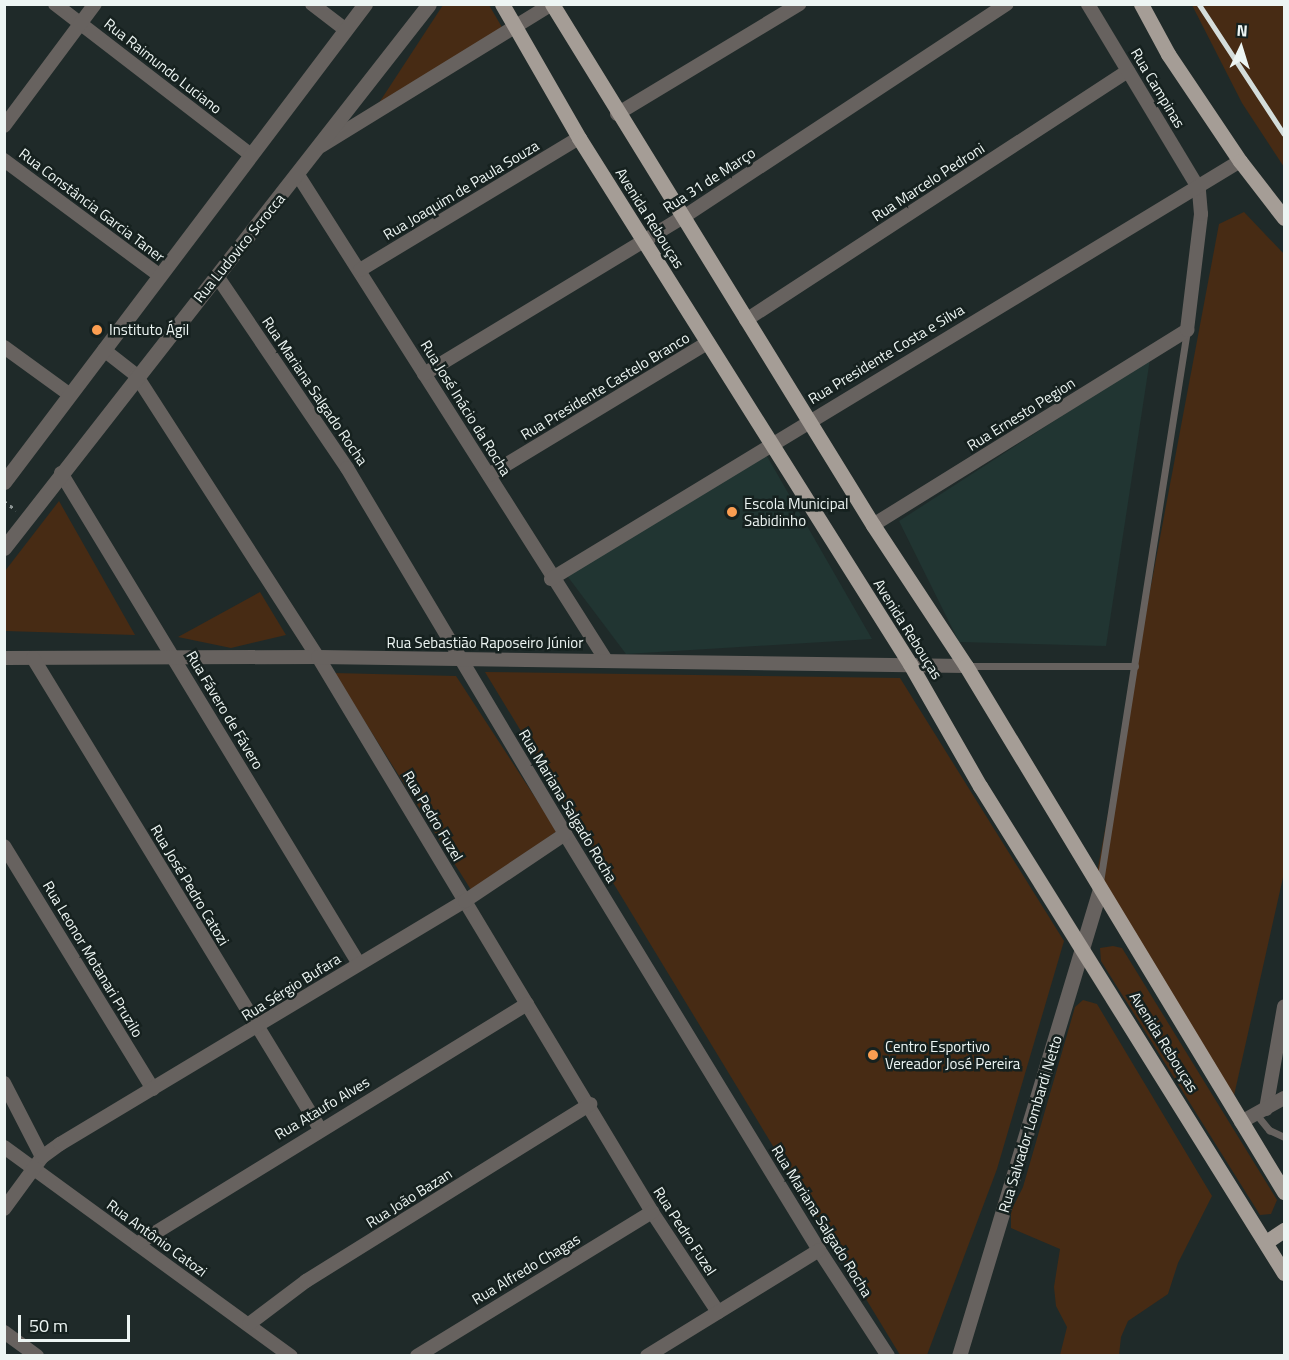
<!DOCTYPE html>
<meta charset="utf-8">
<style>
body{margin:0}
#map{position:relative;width:1289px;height:1360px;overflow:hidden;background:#1f2a29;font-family:"Titillium Web",sans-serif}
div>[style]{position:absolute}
.built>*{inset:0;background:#213532}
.green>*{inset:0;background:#472b14}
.path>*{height:3px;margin-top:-1.5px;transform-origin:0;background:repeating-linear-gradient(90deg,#8d9695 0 3px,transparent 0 7.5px)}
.service>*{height:7px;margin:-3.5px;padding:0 3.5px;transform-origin:3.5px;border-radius:3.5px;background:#67625f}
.minor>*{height:14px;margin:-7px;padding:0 7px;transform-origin:7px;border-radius:7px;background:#67625f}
.tertiary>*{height:15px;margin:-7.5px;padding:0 7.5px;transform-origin:7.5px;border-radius:7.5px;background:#67625f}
.primary>*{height:15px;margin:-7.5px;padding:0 7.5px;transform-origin:7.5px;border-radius:7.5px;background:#a59d96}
.rail>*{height:4.5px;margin:-2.25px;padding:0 2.25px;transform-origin:2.25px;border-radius:2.25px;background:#d4dddb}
.dots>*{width:16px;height:16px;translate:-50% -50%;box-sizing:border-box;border:3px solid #16211f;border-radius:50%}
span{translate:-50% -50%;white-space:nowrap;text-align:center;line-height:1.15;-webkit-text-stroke:5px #16211f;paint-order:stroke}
.street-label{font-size:15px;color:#edf5f3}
.poi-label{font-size:15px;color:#edf5f3}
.left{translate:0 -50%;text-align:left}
.frame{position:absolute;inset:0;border:6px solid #edf5f3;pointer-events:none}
.north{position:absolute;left:1211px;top:18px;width:60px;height:60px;-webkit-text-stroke:4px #16211f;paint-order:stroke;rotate:4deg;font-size:16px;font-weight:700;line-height:24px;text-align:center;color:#edf5f3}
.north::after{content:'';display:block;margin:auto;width:21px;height:27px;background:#edf5f3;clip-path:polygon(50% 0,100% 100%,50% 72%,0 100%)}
.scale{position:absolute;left:18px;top:1315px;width:112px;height:27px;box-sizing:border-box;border:3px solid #edf5f3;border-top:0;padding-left:8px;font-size:18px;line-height:21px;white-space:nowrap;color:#edf5f3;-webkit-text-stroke:4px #16211f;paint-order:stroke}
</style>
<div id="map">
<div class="built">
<i style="clip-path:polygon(1150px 359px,1106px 646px,959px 642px,899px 521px)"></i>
<i style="clip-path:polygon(764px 451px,872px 639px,626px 654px,565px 573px)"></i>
</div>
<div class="green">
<i style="clip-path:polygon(443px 5px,489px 5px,503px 29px,375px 109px)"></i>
<i style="clip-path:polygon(1192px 5px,1284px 5px,1284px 167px,1242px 103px)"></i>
<i style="clip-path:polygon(1244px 212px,1284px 254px,1284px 873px,1233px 1100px,1096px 878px,1219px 224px)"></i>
<i style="clip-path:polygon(59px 501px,135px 635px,5px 631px,5px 571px)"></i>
<i style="clip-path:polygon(260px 592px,286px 635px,231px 648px,178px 637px)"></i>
<i style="clip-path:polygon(485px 672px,900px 678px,1064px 941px,997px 1169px,927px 1355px,900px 1355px)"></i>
<i style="clip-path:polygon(334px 673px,456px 676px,557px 831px,473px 893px)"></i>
<i style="clip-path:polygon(1113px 946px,1122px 948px,1277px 1200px,1271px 1214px,1260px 1215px,1101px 961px,1100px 948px)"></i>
<i style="clip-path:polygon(1083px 1000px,1097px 1004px,1212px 1196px,1178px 1263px,1168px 1294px,1128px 1321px,1121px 1337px,1119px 1355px,1060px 1355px,1067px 1327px,1056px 1306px,1054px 1287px,1060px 1249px,1011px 1228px,1011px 1211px,1023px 1187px,1075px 1007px)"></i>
</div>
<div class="path">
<i style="left:4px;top:501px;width:15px;rotate:37deg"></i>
</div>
<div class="service">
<i style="left:966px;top:666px;width:169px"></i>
<i style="left:1100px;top:882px;width:559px;rotate:-81.04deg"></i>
<i style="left:1256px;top:1114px;width:21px;rotate:51deg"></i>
<i style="left:1269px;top:1130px;width:17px;rotate:25deg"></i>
</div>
<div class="minor">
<i style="left:55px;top:4px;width:247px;rotate:37.6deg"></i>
<i style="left:312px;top:4px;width:43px;rotate:37.4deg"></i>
<i style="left:617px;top:114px;width:213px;rotate:-31.1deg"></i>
<i style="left:4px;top:126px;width:152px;rotate:-53.3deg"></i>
<i style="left:321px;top:146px;width:271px;rotate:-31.6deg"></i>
<i style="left:4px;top:160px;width:194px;rotate:36.6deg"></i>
<i style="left:298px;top:175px;width:575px;rotate:57.58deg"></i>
<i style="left:360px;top:270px;width:256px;rotate:-31.1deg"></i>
<i style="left:217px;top:276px;width:232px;rotate:55.9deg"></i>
<i style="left:347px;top:468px;width:426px;rotate:59.2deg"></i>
<i style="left:565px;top:834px;width:487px;rotate:58.6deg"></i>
<i style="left:819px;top:1250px;width:126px;rotate:56.9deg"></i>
<i style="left:746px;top:320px;width:456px;rotate:-33.1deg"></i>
<i style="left:4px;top:347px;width:82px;rotate:36deg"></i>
<i style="left:104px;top:350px;width:41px;rotate:38deg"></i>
<i style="left:136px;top:375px;width:336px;rotate:57.2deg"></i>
<i style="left:318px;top:657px;width:648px;rotate:58.96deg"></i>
<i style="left:652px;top:1212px;width:120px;rotate:56.6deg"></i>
<i style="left:424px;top:374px;width:301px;rotate:-31.2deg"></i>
<i style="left:682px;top:218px;width:389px;rotate:-33.4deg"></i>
<i style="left:61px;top:473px;width:574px;rotate:58.75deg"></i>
<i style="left:489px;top:475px;width:255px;rotate:-31.2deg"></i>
<i style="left:873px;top:525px;width:370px;rotate:-31.8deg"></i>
<i style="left:1187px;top:330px;width:117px;rotate:-83.1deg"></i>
<i style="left:1201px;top:214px;width:25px;rotate:-95deg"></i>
<i style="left:1199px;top:189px;width:216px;rotate:-121deg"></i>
<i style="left:551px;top:579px;width:806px;rotate:-31.24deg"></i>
<i style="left:4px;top:658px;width:314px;rotate:-0.2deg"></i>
<i style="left:318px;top:657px;width:648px;rotate:0.8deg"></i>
<i style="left:33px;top:658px;width:552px;rotate:58.64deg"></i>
<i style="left:4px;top:846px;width:285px;rotate:58.5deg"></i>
<i style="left:4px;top:1083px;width:83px;rotate:62.8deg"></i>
<i style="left:1266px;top:1109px;width:104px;rotate:-80deg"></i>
<i style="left:1241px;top:1122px;width:49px;rotate:-29.2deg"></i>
<i style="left:4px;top:1147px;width:355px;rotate:36.1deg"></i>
<i style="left:4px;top:1209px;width:64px;rotate:-53.8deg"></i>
<i style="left:42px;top:1157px;width:22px;rotate:-36deg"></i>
<i style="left:60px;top:1144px;width:472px;rotate:-31deg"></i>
<i style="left:465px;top:901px;width:120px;rotate:-33.8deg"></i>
<i style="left:137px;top:1244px;width:458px;rotate:-31.6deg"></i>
<i style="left:249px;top:1324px;width:71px;rotate:-37deg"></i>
<i style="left:306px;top:1281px;width:335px;rotate:-31.9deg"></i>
<i style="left:4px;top:1332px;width:41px;rotate:36deg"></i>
<i style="left:417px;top:1356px;width:276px;rotate:-31.5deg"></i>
<i style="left:647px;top:1356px;width:202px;rotate:-31.6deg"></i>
</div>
<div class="tertiary">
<i style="left:4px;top:482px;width:599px;rotate:-52.94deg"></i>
<i style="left:4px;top:548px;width:690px;rotate:-52deg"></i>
<i style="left:959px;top:1356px;width:486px;rotate:-73.2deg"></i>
</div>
<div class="primary">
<i style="left:502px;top:4px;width:155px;rotate:60.1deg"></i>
<i style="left:579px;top:138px;width:621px;rotate:57.82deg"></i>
<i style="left:910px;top:664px;width:141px;rotate:60.2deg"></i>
<i style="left:980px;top:786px;width:574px;rotate:58.03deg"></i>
<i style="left:552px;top:4px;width:612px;rotate:58.36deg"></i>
<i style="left:873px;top:525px;width:169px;rotate:56.6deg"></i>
<i style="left:966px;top:666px;width:615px;rotate:58.84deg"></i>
<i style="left:1141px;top:4px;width:57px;rotate:61.6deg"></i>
<i style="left:1168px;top:54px;width:129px;rotate:56.1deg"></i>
<i style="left:1240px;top:161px;width:72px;rotate:52.3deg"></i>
<i style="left:1266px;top:1242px;width:22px;rotate:-34deg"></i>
</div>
<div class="rail">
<i style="left:1199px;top:4px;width:155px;rotate:56.8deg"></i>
</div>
<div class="dots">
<i style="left:97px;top:330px;background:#fb9e51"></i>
<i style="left:732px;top:512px;background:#fb9e51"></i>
<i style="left:873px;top:1055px;background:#fb9e51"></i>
</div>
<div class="street-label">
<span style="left:163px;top:66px;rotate:38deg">Rua Raimundo Luciano</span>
<span style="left:1158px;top:88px;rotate:59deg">Rua Campinas</span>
<span style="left:709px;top:180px;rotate:-33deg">Rua 31 de Março</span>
<span style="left:928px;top:182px;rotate:-33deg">Rua Marcelo Pedroni</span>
<span style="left:461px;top:190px;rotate:-31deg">Rua Joaquim de Paula Souza</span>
<span style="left:92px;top:205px;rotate:37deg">Rua Constância Garcia Taner</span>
<span style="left:650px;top:218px;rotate:58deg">Avenida Rebouças</span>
<span style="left:239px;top:248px;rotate:-51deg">Rua Ludovico Scrocca</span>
<span style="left:886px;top:354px;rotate:-31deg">Rua Presidente Costa e Silva</span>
<span style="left:605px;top:386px;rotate:-31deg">Rua Presidente Castelo Branco</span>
<span style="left:315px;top:391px;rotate:56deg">Rua Mariana Salgado Rocha</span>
<span style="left:466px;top:408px;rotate:58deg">Rua José Inácio da Rocha</span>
<span style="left:1021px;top:414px;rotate:-32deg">Rua Ernesto Pegion</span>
<span style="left:908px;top:629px;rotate:58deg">Avenida Rebouças</span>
<span style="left:485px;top:643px">Rua Sebastião Raposeiro Júnior</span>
<span style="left:225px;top:710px;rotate:59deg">Rua Fávero de Fávero</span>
<span style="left:568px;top:806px;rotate:59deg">Rua Mariana Salgado Rocha</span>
<span style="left:433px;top:816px;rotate:59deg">Rua Pedro Fuzel</span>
<span style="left:190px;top:885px;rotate:59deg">Rua José Pedro Catozi</span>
<span style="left:93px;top:959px;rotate:59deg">Rua Leonor Motanari Pruzilo</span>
<span style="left:291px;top:987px;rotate:-32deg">Rua Sérgio Bufara</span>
<span style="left:1164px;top:1042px;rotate:58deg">Avenida Rebouças</span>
<span style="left:322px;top:1108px;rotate:-31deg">Rua Ataufo Alves</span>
<span style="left:1030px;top:1124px;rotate:-73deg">Rua Salvador Lombardi Netto</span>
<span style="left:409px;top:1198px;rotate:-32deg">Rua João Bazan</span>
<span style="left:822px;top:1221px;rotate:58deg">Rua Mariana Salgado Rocha</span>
<span style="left:685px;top:1231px;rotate:57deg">Rua Pedro Fuzel</span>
<span style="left:157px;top:1238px;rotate:36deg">Rua Antônio Catozi</span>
<span style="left:526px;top:1269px;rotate:-31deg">Rua Alfredo Chagas</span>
</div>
<div class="poi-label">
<span class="left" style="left:109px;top:330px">Instituto Ágil</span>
<span class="left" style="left:744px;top:512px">Escola Municipal<br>Sabidinho</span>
<span class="left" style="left:885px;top:1055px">Centro Esportivo<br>Vereador José Pereira</span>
</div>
<div class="frame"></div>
<div class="north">N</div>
<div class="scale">50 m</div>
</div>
